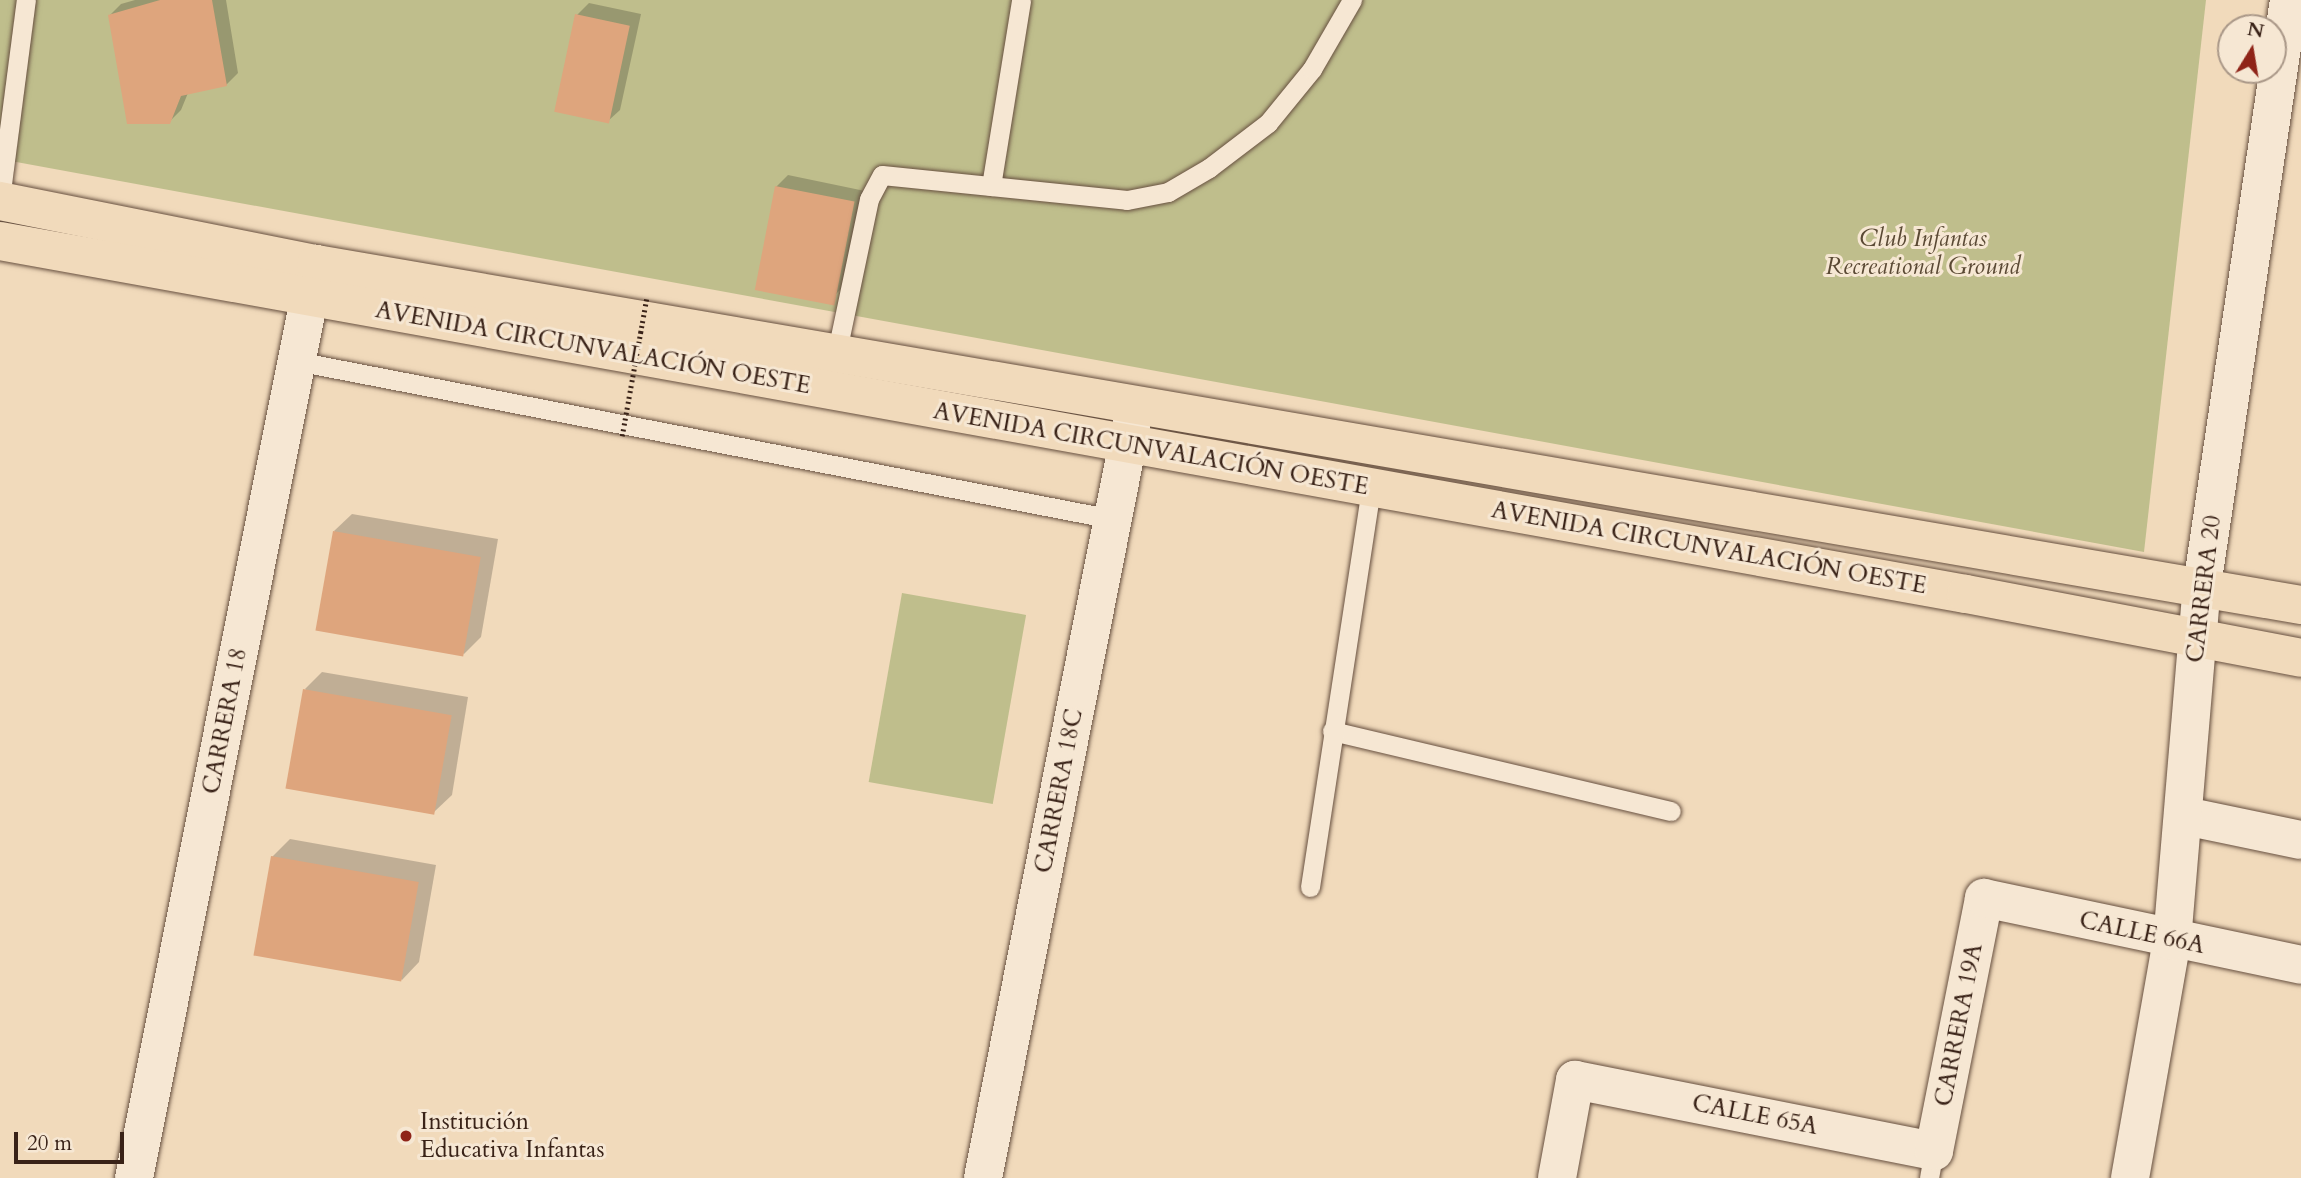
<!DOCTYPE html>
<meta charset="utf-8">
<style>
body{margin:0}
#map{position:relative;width:2301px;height:1178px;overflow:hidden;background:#f1dabb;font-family:Cardo,serif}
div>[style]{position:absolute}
.green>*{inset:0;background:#bfbe8c;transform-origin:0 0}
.shadow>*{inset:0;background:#0003}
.building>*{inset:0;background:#dea57d;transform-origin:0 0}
.roads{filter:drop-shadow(0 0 2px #675040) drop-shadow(0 0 2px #675040)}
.service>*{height:19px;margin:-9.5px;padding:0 9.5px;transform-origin:9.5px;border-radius:9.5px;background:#f6e7d3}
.minor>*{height:38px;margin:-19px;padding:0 19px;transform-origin:19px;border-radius:19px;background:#f6e7d3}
.tertiary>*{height:38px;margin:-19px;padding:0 19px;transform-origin:19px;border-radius:19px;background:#f6e7d3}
.primary>*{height:38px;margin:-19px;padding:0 19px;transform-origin:19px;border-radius:19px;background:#f1dabb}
.path-bridge>*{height:4.5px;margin-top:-2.25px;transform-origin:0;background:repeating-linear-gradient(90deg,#392217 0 2px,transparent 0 5.5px)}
.dots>*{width:19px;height:19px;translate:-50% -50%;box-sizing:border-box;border:4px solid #f6e7d3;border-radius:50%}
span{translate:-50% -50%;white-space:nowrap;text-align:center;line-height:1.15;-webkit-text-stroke:6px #f6e7d3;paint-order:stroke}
.park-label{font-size:24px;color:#5a4934;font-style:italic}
.street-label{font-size:24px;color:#392217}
.poi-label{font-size:24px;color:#392217}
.left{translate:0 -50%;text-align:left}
.north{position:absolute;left:2217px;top:14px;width:70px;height:70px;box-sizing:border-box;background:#f6e7d3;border:2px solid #aa9888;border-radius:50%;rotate:11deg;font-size:19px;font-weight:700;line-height:28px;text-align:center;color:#392217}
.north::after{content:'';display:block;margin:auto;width:24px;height:32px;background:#8f2418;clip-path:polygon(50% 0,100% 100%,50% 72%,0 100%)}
.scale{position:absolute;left:14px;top:1132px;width:110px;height:32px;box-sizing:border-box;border:4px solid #392217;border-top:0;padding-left:9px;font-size:21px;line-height:24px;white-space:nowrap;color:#392217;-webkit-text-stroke:5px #f6e7d3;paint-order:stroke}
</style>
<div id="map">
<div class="green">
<i style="clip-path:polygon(0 0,2206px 0,2144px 552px,0 159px)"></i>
<i style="left:902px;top:593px;width:126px;height:192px;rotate:10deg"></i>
</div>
<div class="shadow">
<i style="clip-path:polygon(135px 0,226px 0,238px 73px,226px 85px,188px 93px,181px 110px,169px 122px,109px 16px,121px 4px)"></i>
<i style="clip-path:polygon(589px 3px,641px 14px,620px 110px,608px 121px,577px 15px)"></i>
<i style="clip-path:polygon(788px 175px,865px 191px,841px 289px,829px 301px,776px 187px)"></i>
<i style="clip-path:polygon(352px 514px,498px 539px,481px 637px,464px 654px,334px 531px)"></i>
<i style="clip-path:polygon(322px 672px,468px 697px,452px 795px,434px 812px,305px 689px)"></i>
<i style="clip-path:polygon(290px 839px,436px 865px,419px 962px,402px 980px,272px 857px)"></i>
</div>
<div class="building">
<i style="clip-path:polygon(160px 0,212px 0,227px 86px,181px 96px,170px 124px,127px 124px,108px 15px)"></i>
<i style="left:575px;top:14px;width:56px;height:100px;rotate:12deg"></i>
<i style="left:775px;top:186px;width:81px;height:106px;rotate:11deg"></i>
<i style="left:333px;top:531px;width:150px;height:101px;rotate:10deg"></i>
<i style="left:303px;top:689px;width:151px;height:101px;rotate:10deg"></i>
<i style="left:271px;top:856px;width:150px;height:101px;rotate:10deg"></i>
</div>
<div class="roads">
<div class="service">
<i style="left:991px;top:186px;width:188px;rotate:-80.8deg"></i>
<i style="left:0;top:199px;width:201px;rotate:-82.6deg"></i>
<i style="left:837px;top:351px;width:155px;rotate:-78.1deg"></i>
<i style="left:869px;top:199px;width:27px;rotate:-62deg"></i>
<i style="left:882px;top:175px;width:246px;rotate:5.8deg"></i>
<i style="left:1127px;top:200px;width:42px;rotate:-11deg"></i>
<i style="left:1168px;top:192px;width:48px;rotate:-30.3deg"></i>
<i style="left:1209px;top:168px;width:74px;rotate:-37.3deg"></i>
<i style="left:1268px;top:123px;width:70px;rotate:-50.8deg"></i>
<i style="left:1312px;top:69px;width:80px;rotate:-59.9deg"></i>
<i style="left:296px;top:361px;width:832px;rotate:10.95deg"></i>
<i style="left:1332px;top:731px;width:348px;rotate:13.3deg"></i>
<i style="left:1310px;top:887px;width:403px;rotate:-81.3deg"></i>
<i style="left:1929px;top:1178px;width:27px;rotate:-80deg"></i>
</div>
<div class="minor">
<i style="left:2185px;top:816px;width:118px;rotate:11.7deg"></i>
<i style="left:134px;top:1178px;width:932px;rotate:-78.74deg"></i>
<i style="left:983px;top:1178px;width:782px;rotate:-78.86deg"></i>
<i style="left:1557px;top:1178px;width:100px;rotate:-79.6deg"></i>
<i style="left:1575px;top:1080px;width:366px;rotate:11.2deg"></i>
<i style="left:1934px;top:1151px;width:258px;rotate:-78.8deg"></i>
<i style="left:1984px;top:898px;width:324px;rotate:11.9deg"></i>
</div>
<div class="tertiary">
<i style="left:2130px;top:1178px;width:241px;rotate:-80deg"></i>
<i style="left:2172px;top:941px;width:356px;rotate:-85.2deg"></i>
<i style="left:2202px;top:586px;width:592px;rotate:-81.56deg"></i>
</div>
<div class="primary">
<i style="left:0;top:201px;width:322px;rotate:11.3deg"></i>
<i style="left:316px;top:264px;width:2014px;rotate:9.75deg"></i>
<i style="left:0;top:241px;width:1997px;rotate:10.18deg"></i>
<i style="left:1966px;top:594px;width:341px;rotate:10.8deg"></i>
</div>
</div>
<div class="path-bridge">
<i style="left:622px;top:436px;width:143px;rotate:-79.9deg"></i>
</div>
<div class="dots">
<i style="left:406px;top:1136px;background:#8f2418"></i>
</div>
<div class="park-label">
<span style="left:1923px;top:253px">Club Infantas<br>Recreational Ground</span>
</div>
<div class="street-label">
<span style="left:593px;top:348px;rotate:10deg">AVENIDA CIRCUNVALACIÓN OESTE</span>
<span style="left:1151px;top:449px;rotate:10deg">AVENIDA CIRCUNVALACIÓN OESTE</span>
<span style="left:1709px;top:548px;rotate:10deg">AVENIDA CIRCUNVALACIÓN OESTE</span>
<span style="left:2204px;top:589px;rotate:-83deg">CARRERA 20</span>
<span style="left:225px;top:721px;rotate:-79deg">CARRERA 18</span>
<span style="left:1059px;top:791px;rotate:-79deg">CARRERA 18C</span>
<span style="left:2142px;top:933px;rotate:12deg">CALLE 66A</span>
<span style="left:1959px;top:1025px;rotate:-79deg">CARRERA 19A</span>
<span style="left:1755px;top:1115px;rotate:11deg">CALLE 65A</span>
</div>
<div class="poi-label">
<span class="left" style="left:420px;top:1136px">Institución<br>Educativa Infantas</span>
</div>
<div class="north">N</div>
<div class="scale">20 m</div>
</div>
